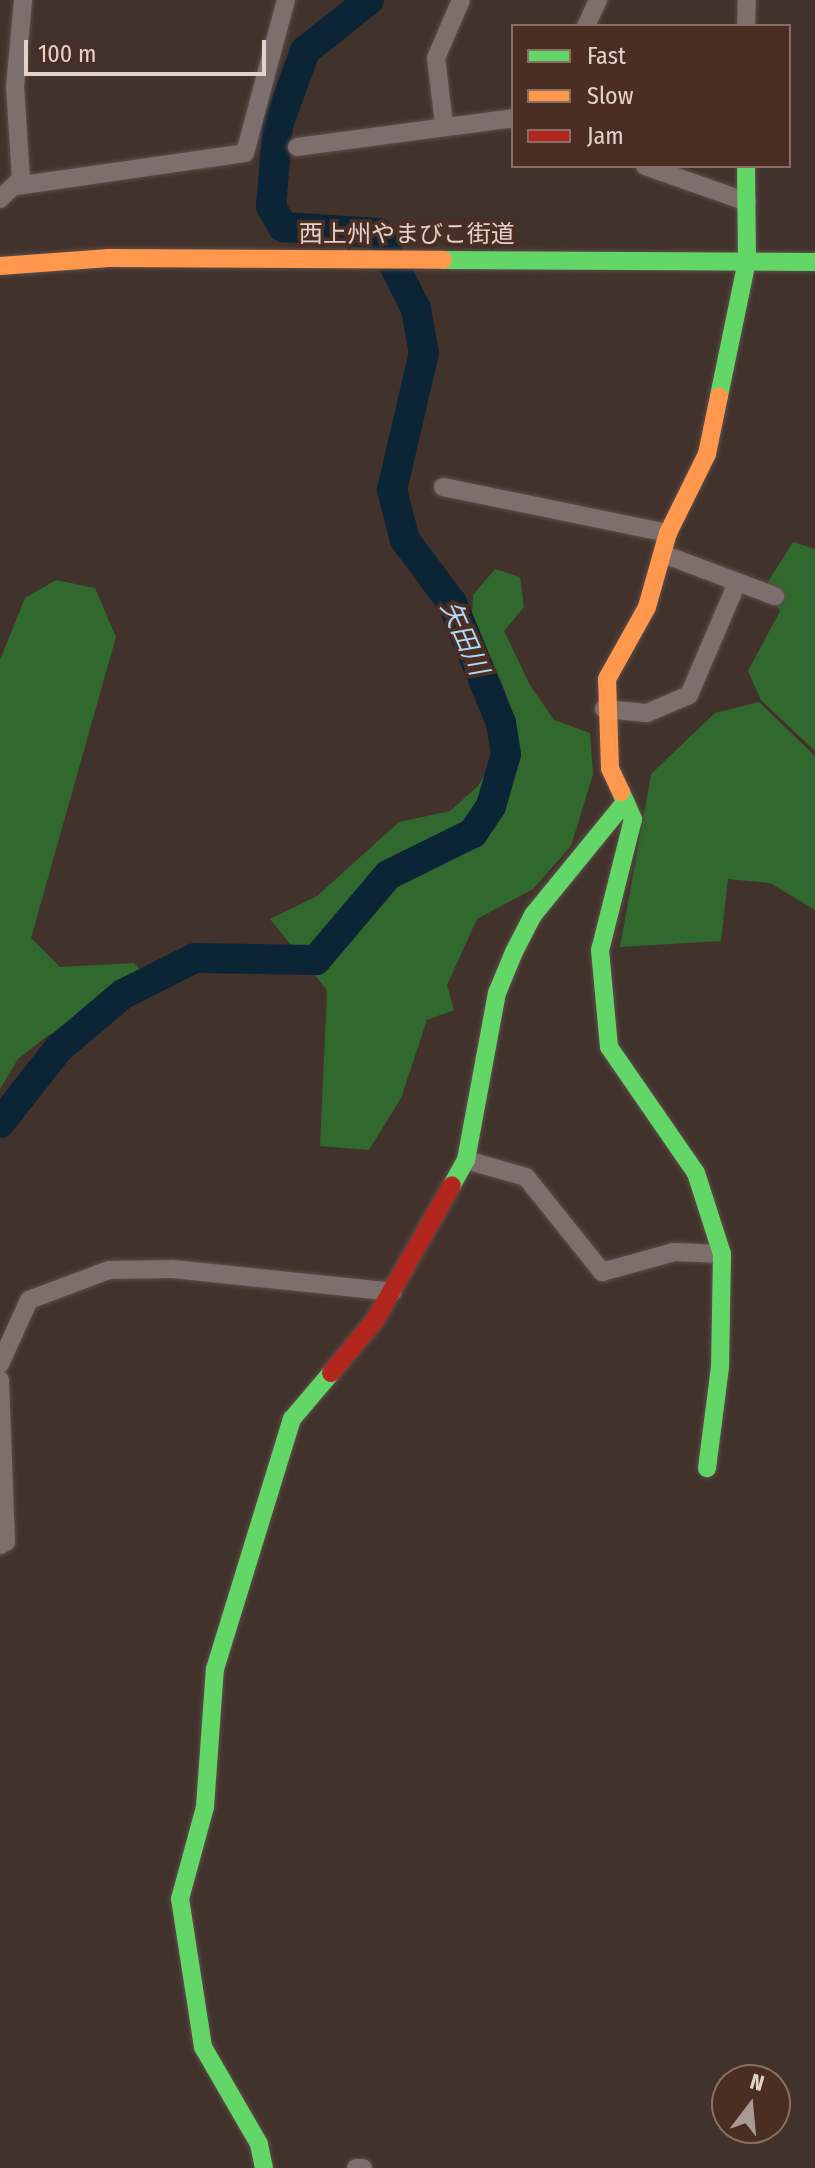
<!DOCTYPE html>
<meta charset="utf-8">
<style>
body{margin:0}
#map{position:relative;width:815px;height:2168px;overflow:hidden;background:#42322c;font-family:"Fira Sans Condensed","Noto Sans JP",sans-serif}
div>[style]{position:absolute}
.green>*{inset:0;background:#30682d}
.river>*{height:30px;margin:-15px;padding:0 15px;transform-origin:15px;border-radius:15px;background:#0c2536}
.roads{filter:drop-shadow(0 0 2px #5c4e49) drop-shadow(0 0 2px #5c4e49)}
.street>*{height:18px;margin:-9px;padding:0 9px;transform-origin:9px;border-radius:9px;background:#7d6f6c}
.fast>*{height:18px;margin:-9px;padding:0 9px;transform-origin:9px;border-radius:9px;background:#63d668}
.slow>*{height:18px;margin:-9px;padding:0 9px;transform-origin:9px;border-radius:9px;background:#ff974d}
.jam>*{height:18px;margin:-9px;padding:0 9px;transform-origin:9px;border-radius:9px;background:#b3261e}
span{translate:-50% -50%;white-space:nowrap;text-align:center;line-height:1.15;-webkit-text-stroke:7px #4a2e24;paint-order:stroke}
.street-label{font-size:24px;color:#e3d1ca}
.water-label{font-size:26px;color:#b0d9f9;font-style:italic}
.legend{position:absolute;left:511px;top:24px;width:280px;height:144px;box-sizing:border-box;background:#4a2e24;border:2px solid #876f66;margin:0;padding:10px 14px;list-style:none;font-size:24px;color:#e3d1ca}
.legend li{display:flex;align-items:center;gap:16px;height:40px}
.legend b{width:40px;border:2px solid #876f66}
.north{position:absolute;left:711px;top:2064px;width:80px;height:80px;box-sizing:border-box;background:#4a2e24;border:2px solid #876f66;border-radius:50%;rotate:16deg;font-size:22px;font-weight:700;line-height:32px;text-align:center;color:#e3d1ca}
.north::after{content:'';display:block;margin:auto;width:28px;height:36px;background:#ab9993;clip-path:polygon(50% 0,100% 100%,50% 72%,0 100%)}
.scale{position:absolute;left:24px;top:40px;width:242px;height:36px;box-sizing:border-box;border:4px solid #e3d1ca;border-top:0;padding-left:10px;font-size:24px;line-height:28px;white-space:nowrap;color:#e3d1ca;-webkit-text-stroke:6px #4a2e24;paint-order:stroke}
</style>
<div id="map">
<div class="green">
<i style="clip-path:polygon(793px 542px,815px 549px,815px 751px,761px 700px,748px 671px,780px 611px,764px 588px)"></i>
<i style="clip-path:polygon(495px 569px,520px 577px,524px 607px,504px 631px,530px 685px,554px 720px,590px 733px,593px 774px,571px 846px,533px 889px,477px 919px,447px 985px,454px 1010px,427px 1020px,401px 1098px,369px 1150px,320px 1146px,327px 990px,270px 919px,317px 896px,399px 822px,450px 811px,478px 786px,511px 731px,506px 694px,472px 614px,473px 595px)"></i>
<i style="clip-path:polygon(56px 580px,95px 588px,116px 637px,31px 938px,60px 967px,134px 963px,146px 976px,141px 995px,119px 1010px,79px 1017px,46px 1037px,18px 1059px,0 1089px,0 660px,25px 598px)"></i>
<i style="clip-path:polygon(759px 702px,815px 756px,815px 910px,770px 883px,728px 879px,721px 941px,620px 947px,651px 774px,715px 713px)"></i>
</div>
<div class="river">
<i style="left:0;top:1123px;width:95px;rotate:-51.8deg"></i>
<i style="left:59px;top:1048px;width:84px;rotate:-40.2deg"></i>
<i style="left:123px;top:994px;width:80px;rotate:-26.6deg"></i>
<i style="left:195px;top:958px;width:121px;rotate:0.9deg"></i>
<i style="left:316px;top:960px;width:111px;rotate:-49.7deg"></i>
<i style="left:388px;top:875px;width:95px;rotate:-26.3deg"></i>
<i style="left:473px;top:833px;width:32px;rotate:-56deg"></i>
<i style="left:491px;top:806px;width:54px;rotate:-73.9deg"></i>
<i style="left:506px;top:754px;width:31px;rotate:-99deg"></i>
<i style="left:501px;top:723px;width:130px;rotate:-112.2deg"></i>
<i style="left:452px;top:603px;width:79px;rotate:-126.7deg"></i>
<i style="left:405px;top:540px;width:52px;rotate:-104.6deg"></i>
<i style="left:392px;top:490px;width:141px;rotate:-76.9deg"></i>
<i style="left:424px;top:353px;width:45px;rotate:-100.3deg"></i>
<i style="left:416px;top:309px;width:85px;rotate:-116.6deg"></i>
<i style="left:378px;top:233px;width:95px;rotate:-176.4deg"></i>
<i style="left:283px;top:227px;width:24px;rotate:-120deg"></i>
<i style="left:271px;top:206px;width:81px;rotate:-85.1deg"></i>
<i style="left:278px;top:125px;width:79px;rotate:-70deg"></i>
<i style="left:305px;top:51px;width:82px;rotate:-38.6deg"></i>
</div>
<div class="roads">
<div class="street">
<i style="left:586px;top:26px;width:29px;rotate:-65deg"></i>
<i style="left:746px;top:26px;width:26px;rotate:-88deg"></i>
<i style="left:444px;top:124px;width:66px;rotate:-96.9deg"></i>
<i style="left:436px;top:58px;width:63px;rotate:-66.7deg"></i>
<i style="left:297px;top:147px;width:218px;rotate:-7.6deg"></i>
<i style="left:645px;top:166px;width:108px;rotate:19.4deg"></i>
<i style="left:16px;top:186px;width:231px;rotate:-8.2deg"></i>
<i style="left:245px;top:153px;width:158px;rotate:-75deg"></i>
<i style="left:0;top:199px;width:29px;rotate:-44deg"></i>
<i style="left:21px;top:179px;width:92px;rotate:-93.7deg"></i>
<i style="left:15px;top:87px;width:87px;rotate:-84.7deg"></i>
<i style="left:443px;top:487px;width:230px;rotate:11.6deg"></i>
<i style="left:663px;top:554px;width:120px;rotate:20.6deg"></i>
<i style="left:604px;top:709px;width:43px;rotate:5.3deg"></i>
<i style="left:647px;top:713px;width:46px;rotate:-23.2deg"></i>
<i style="left:689px;top:695px;width:122px;rotate:-66.8deg"></i>
<i style="left:466px;top:1160px;width:62px;rotate:15.8deg"></i>
<i style="left:526px;top:1177px;width:122px;rotate:51.3deg"></i>
<i style="left:602px;top:1272px;width:75px;rotate:-15.5deg"></i>
<i style="left:674px;top:1252px;width:48px;rotate:2.4deg"></i>
<i style="left:0;top:1364px;width:70px;rotate:-65.6deg"></i>
<i style="left:29px;top:1300px;width:85px;rotate:-20.6deg"></i>
<i style="left:109px;top:1270px;width:63px;rotate:-0.9deg"></i>
<i style="left:172px;top:1269px;width:222px;rotate:5.9deg"></i>
<i style="left:0;top:1380px;width:162px;rotate:87.9deg"></i>
<i style="left:6px;top:1542px;width:7px;rotate:153deg"></i>
<i style="left:356px;top:2168px;width:7px"></i>
</div>
<div class="fast">
<i style="left:443px;top:260px;width:372px;rotate:0.3deg"></i>
<i style="left:719px;top:396px;width:138px;rotate:-78.3deg"></i>
<i style="left:747px;top:261px;width:95px;rotate:-90.6deg"></i>
<i style="left:621px;top:792px;width:30px;rotate:66deg"></i>
<i style="left:633px;top:819px;width:135px;rotate:104.1deg"></i>
<i style="left:600px;top:950px;width:97px;rotate:84.7deg"></i>
<i style="left:609px;top:1047px;width:153px;rotate:55.4deg"></i>
<i style="left:696px;top:1173px;width:85px;rotate:72.2deg"></i>
<i style="left:722px;top:1254px;width:113px;rotate:91deg"></i>
<i style="left:720px;top:1367px;width:102px;rotate:97.3deg"></i>
<i style="left:452px;top:1185px;width:29px;rotate:-61deg"></i>
<i style="left:466px;top:1160px;width:170px;rotate:-79.5deg"></i>
<i style="left:497px;top:993px;width:44px;rotate:-67.5deg"></i>
<i style="left:514px;top:952px;width:42px;rotate:-62.8deg"></i>
<i style="left:533px;top:915px;width:146px;rotate:-50.8deg"></i>
<i style="left:264px;top:2168px;width:25px;rotate:-102deg"></i>
<i style="left:259px;top:2144px;width:112px;rotate:-120deg"></i>
<i style="left:203px;top:2047px;width:150px;rotate:-98.8deg"></i>
<i style="left:180px;top:1899px;width:95px;rotate:-74.8deg"></i>
<i style="left:205px;top:1807px;width:138px;rotate:-85.9deg"></i>
<i style="left:215px;top:1669px;width:262px;rotate:-72.9deg"></i>
<i style="left:292px;top:1419px;width:60px;rotate:-49.7deg"></i>
</div>
<div class="slow">
<i style="left:0;top:266px;width:109px;rotate:-4.2deg"></i>
<i style="left:109px;top:258px;width:334px;rotate:0.3deg"></i>
<i style="left:621px;top:792px;width:26px;rotate:-115deg"></i>
<i style="left:610px;top:768px;width:89px;rotate:-91.9deg"></i>
<i style="left:607px;top:679px;width:82px;rotate:-60.9deg"></i>
<i style="left:647px;top:607px;width:77px;rotate:-74.2deg"></i>
<i style="left:668px;top:533px;width:88px;rotate:-63.7deg"></i>
<i style="left:707px;top:454px;width:59px;rotate:-78.3deg"></i>
</div>
<div class="jam">
<i style="left:331px;top:1373px;width:69px;rotate:-50.3deg"></i>
<i style="left:375px;top:1320px;width:155px;rotate:-60.3deg"></i>
</div>
</div>
<div class="street-label">
<span style="left:407px;top:235px">西上州やまびこ街道</span>
</div>
<div class="water-label">
<span style="left:464px;top:638px;rotate:66deg">矢田川</span>
</div>
<ul class="legend">
<li><b style="height:10px;background:#63d668"></b>Fast</li>
<li><b style="height:10px;background:#ff974d"></b>Slow</li>
<li><b style="height:10px;background:#b3261e"></b>Jam</li>
</ul>
<div class="north">N</div>
<div class="scale">100 m</div>
</div>
